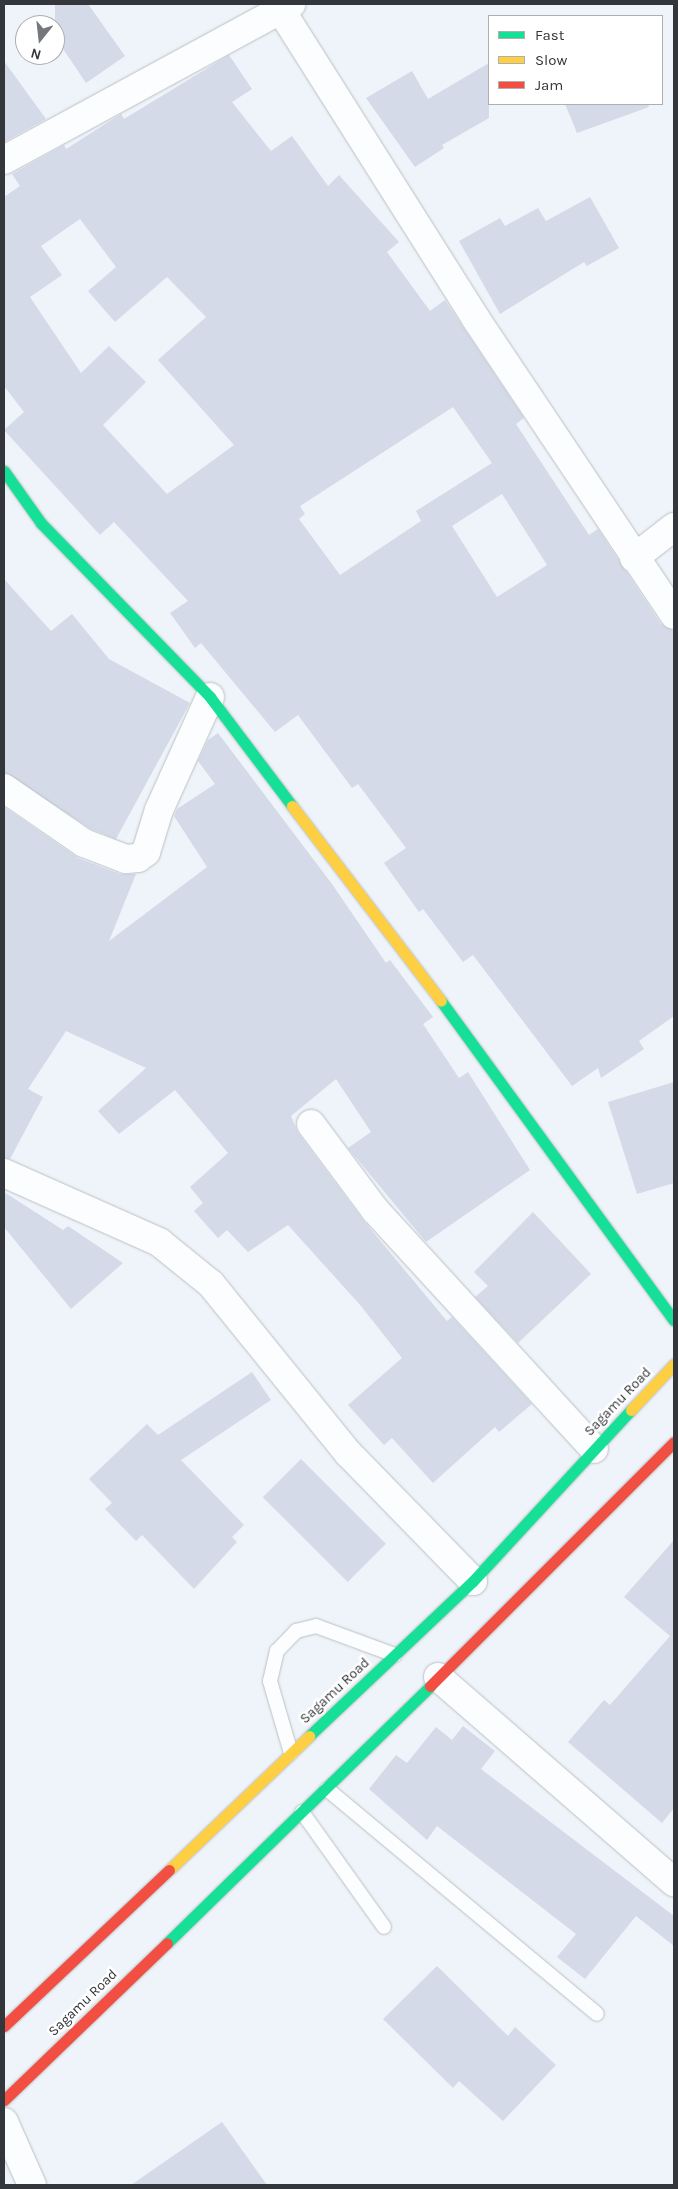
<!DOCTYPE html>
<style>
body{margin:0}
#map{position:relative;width:678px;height:2189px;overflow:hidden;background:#eef4f9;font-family:Karla,sans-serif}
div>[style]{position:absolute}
.building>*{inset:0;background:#d4dae8;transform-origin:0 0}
.roads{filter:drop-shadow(0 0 1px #bbc0c4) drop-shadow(0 0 1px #bbc0c4)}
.lane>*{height:14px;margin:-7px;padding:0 7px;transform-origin:7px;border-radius:7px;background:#fcfdfe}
.street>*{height:28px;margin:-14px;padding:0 14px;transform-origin:14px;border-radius:14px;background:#fcfdfe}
.fast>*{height:11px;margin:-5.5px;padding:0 5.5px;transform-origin:5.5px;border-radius:5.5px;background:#16e098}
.slow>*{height:11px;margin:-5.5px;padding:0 5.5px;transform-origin:5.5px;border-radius:5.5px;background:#ffcf43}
.jam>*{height:11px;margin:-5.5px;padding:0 5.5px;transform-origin:5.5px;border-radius:5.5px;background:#f24e42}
span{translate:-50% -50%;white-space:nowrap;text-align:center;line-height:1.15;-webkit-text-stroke:5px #fff;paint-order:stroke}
.street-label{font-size:14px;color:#33363a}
.frame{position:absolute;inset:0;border:5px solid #33363a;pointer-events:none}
.legend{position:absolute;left:488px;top:15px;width:175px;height:90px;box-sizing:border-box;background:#fff;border:1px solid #adafb0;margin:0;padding:6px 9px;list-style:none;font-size:15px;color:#33363a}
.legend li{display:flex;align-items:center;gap:10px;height:25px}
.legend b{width:25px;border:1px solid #adafb0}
.north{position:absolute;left:15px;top:15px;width:50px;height:50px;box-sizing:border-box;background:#fff;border:1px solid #adafb0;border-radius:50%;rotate:196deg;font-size:14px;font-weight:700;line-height:20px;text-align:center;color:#33363a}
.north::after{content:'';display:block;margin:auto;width:18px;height:22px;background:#74787d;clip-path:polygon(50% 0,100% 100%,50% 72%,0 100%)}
</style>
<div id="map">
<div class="building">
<i style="clip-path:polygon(55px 4px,88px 4px,125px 56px,86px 83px,55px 37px)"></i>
<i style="clip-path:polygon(evenodd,229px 55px,252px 89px,232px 102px,271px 151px,292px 136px,328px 186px,339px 175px,399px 242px,387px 252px,430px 311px,445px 300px,524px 418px,516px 424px,589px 535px,598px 529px,661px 624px,674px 631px,674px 1016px,639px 1041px,644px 1049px,601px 1078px,598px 1068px,572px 1086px,473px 955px,463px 962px,423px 909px,419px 912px,384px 863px,406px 848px,358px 784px,352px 788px,298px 715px,275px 732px,201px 643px,195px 648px,170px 613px,188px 601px,114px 522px,100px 535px,4px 430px,24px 412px,4px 386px,4px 197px,20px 186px,12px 174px,64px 145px,66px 149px,121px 114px,124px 119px,229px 55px,80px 219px,116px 267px,88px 291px,115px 322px,167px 277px,206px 317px,158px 360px,234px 445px,167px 494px,103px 425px,146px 382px,109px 346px,81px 373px,30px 297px,62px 275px,41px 246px,80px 219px,229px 55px,453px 407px,492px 463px,416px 511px,421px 521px,340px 575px,299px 519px,305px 514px,300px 506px,453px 407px,229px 55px,502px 494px,547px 565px,497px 597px,452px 526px,502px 494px)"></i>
<i style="clip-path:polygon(4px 61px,46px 119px,4px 142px)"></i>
<i style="clip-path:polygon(489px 63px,489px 118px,442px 145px,444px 148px,415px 167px,366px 98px,412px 71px,428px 99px)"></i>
<i style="clip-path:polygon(565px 104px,648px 104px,649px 107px,577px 133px)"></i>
<i style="clip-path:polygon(590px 197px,619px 248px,587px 266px,584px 262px,500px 314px,459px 241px,500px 218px,505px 226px,538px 208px,546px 221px)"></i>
<i style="clip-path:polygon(4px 579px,51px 631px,72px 614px,109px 659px,190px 703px,116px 839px,91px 829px,4px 773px)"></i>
<i style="clip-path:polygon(218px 733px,332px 884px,386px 963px,390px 960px,433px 1017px,423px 1024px,459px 1078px,468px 1072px,530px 1170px,426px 1242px,348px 1148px,371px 1132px,336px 1079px,291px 1116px,298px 1133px,363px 1220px,447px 1321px,452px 1317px,532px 1404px,499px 1432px,495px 1427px,433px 1483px,392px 1438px,384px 1445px,348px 1405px,402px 1358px,361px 1306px,288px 1225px,248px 1252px,227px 1230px,218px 1238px,194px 1211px,203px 1203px,190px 1187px,228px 1153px,175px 1090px,119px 1134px,98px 1111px,146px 1068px,66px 1031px,28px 1089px,43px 1097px,10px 1159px,4px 1158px,4px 807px,78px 858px,120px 874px,136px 874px,109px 941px,207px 867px,174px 816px,177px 809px,215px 784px,198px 761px,208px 740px)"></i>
<i style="clip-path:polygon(674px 1082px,674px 1183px,637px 1194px,608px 1102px)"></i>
<i style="clip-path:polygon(4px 1192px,63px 1230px,68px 1226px,123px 1263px,71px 1309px,4px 1227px)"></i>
<i style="clip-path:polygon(533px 1212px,591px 1274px,518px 1343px,475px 1297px,488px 1286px,474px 1272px)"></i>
<i style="clip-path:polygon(252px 1372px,271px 1400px,181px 1460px,244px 1525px,232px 1537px,237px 1542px,194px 1589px,142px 1535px,136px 1541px,105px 1509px,112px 1503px,89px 1479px,147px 1424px,158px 1435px)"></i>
<i style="left:301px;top:1459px;width:120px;height:54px;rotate:45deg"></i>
<i style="clip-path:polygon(674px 1540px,674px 1808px,662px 1823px,568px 1742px,604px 1700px,610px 1705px,670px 1636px,624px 1597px)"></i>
<i style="clip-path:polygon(463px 1726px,495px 1751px,481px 1769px,674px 1916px,674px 1946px,636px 1916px,585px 1979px,557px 1957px,576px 1934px,437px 1826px,427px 1840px,369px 1789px,396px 1755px,407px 1763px,436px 1727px,452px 1740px)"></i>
<i style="clip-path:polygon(437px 1966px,508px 2036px,515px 2027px,556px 2065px,503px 2121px,459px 2081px,453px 2088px,383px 2019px)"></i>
<i style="clip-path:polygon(222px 2122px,267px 2185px,131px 2185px)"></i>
</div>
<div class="roads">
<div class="lane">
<i style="left:291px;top:1753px;width:75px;rotate:-106.3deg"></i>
<i style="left:270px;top:1681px;width:31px;rotate:-77deg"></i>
<i style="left:277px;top:1651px;width:28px;rotate:-46deg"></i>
<i style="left:296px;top:1631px;width:21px;rotate:-14deg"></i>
<i style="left:316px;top:1626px;width:84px;rotate:20.2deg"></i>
<i style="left:327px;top:1789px;width:351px;rotate:39.8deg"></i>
<i style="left:302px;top:1812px;width:141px;rotate:54.5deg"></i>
</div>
<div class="street">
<i style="left:277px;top:4px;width:373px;rotate:57.7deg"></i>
<i style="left:476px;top:319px;width:356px;rotate:56.2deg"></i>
<i style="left:4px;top:160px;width:327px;rotate:-28.5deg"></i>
<i style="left:634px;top:558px;width:51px;rotate:-37.8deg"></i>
<i style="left:4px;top:788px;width:97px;rotate:34.5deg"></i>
<i style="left:84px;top:843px;width:45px;rotate:20.9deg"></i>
<i style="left:126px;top:859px;width:12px;rotate:-5deg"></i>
<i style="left:138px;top:858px;width:10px;rotate:-37deg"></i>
<i style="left:146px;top:852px;width:44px;rotate:-72.8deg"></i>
<i style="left:159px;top:810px;width:124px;rotate:-65.7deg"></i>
<i style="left:311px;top:1124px;width:107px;rotate:53.3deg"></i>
<i style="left:375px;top:1210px;width:324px;rotate:47.5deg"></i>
<i style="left:4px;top:1173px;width:170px;rotate:24deg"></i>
<i style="left:159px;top:1242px;width:67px;rotate:38.9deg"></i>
<i style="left:211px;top:1284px;width:218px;rotate:51deg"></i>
<i style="left:348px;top:1453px;width:179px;rotate:45.7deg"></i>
<i style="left:438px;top:1677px;width:313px;rotate:41deg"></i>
<i style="left:4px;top:2122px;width:69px;rotate:66deg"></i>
</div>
<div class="fast">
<i style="left:4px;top:471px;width:64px;rotate:54.6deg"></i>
<i style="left:41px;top:523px;width:243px;rotate:45.8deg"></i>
<i style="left:210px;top:697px;width:136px;rotate:53deg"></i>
<i style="left:441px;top:1001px;width:395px;rotate:53.9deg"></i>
<i style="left:309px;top:1736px;width:226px;rotate:-43.4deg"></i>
<i style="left:473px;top:1581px;width:233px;rotate:-47.3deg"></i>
<i style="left:167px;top:1943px;width:368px;rotate:-44.3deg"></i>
</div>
<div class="slow">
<i style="left:292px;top:806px;width:245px;rotate:52.6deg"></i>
<i style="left:631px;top:1410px;width:63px;rotate:-46.9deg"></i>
<i style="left:169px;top:1870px;width:194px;rotate:-43.7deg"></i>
</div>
<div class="jam">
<i style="left:430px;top:1686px;width:345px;rotate:-45deg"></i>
<i style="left:4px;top:2026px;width:227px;rotate:-43.4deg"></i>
<i style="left:4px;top:2100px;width:226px;rotate:-43.9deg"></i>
</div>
</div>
<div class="street-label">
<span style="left:618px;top:1402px;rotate:-46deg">Sagamu Road</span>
<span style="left:335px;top:1691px;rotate:-43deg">Sagamu Road</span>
<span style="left:83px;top:2003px;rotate:-44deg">Sagamu Road</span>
</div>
<div class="frame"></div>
<ul class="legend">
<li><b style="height:6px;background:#16e098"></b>Fast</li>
<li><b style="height:6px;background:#ffcf43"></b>Slow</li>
<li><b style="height:6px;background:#f24e42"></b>Jam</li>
</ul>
<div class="north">N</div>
</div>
